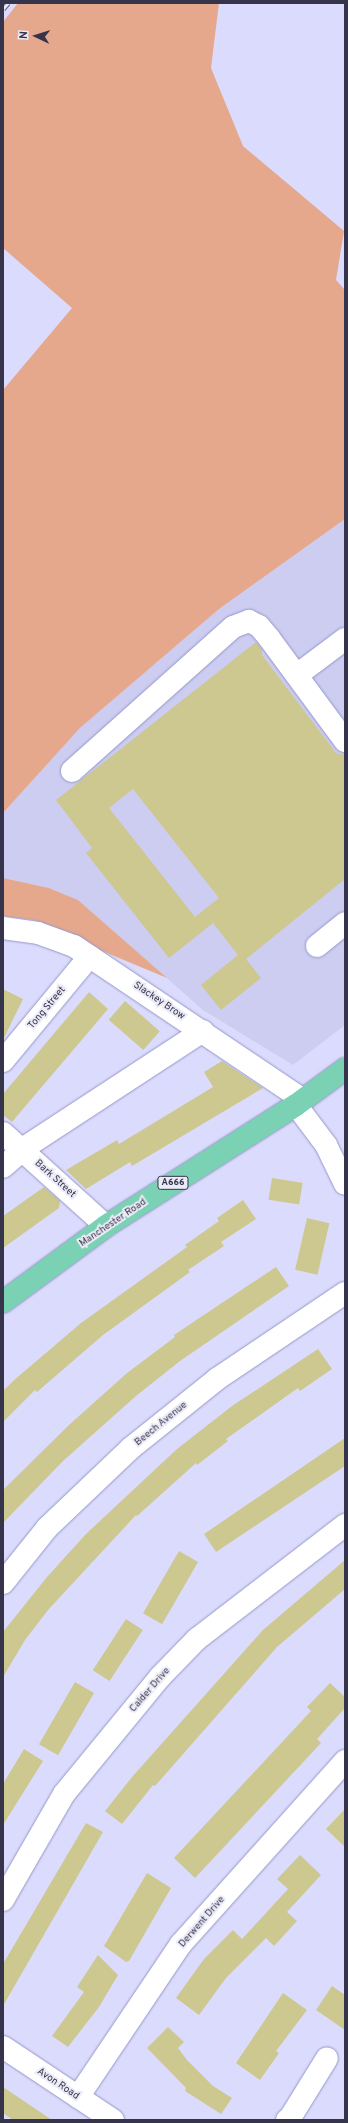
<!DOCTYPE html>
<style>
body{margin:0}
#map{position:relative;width:348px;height:2123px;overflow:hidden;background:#dbdcfd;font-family:Overpass,sans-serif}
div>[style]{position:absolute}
.built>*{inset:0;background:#cccdf1}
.green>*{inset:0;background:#e5a88d}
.building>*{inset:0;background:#ccc88f;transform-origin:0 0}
.roads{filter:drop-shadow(0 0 1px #9797cb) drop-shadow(0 0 1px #9797cb)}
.minor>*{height:22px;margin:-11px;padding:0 11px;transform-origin:11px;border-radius:11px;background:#fff}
.major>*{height:22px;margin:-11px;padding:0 11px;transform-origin:11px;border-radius:11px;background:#7ad1b4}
.rail>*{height:4.5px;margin-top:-2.25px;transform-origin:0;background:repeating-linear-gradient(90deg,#ebebf7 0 9px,#64647d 0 18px);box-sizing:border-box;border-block:1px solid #64647d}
span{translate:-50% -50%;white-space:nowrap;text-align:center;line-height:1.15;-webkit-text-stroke:4px #ebebf7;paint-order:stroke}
.shield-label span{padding:1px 3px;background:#ebebf7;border:1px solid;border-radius:3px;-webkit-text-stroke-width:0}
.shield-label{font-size:9px;color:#35344a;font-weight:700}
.street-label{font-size:10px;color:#35344a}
.frame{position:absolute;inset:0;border:4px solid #35344a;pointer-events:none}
.north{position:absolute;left:16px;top:16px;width:40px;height:40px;-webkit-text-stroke:3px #ebebf7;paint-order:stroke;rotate:274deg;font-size:11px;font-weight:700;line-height:16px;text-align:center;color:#35344a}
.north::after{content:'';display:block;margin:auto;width:14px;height:18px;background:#35344a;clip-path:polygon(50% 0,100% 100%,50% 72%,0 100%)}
</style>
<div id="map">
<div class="built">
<i style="clip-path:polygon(345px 519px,345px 1025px,293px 1065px,203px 1010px,78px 900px,49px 888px,3px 878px,3px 813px,80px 728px,219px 609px)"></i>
</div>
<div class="green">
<i style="clip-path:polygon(18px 3px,219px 3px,211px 68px,243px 146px,344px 231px,336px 280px,345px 290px,345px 519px,219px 609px,80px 728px,3px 813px,3px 390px,72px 308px,3px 248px,3px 22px)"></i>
<i style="clip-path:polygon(3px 878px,49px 888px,78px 900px,167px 978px,95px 948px,55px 927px,33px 920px,3px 916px)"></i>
</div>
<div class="building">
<i style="clip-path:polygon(evenodd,256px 642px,262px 649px,262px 655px,336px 753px,345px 755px,345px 879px,246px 959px,261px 978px,221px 1010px,201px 985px,238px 955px,213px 923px,169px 958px,86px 853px,92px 848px,56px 800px,256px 642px,133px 789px,219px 898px,195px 917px,109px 808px,133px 789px)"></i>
<i style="clip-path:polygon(3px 989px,23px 999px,3px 1040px)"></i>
<i style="clip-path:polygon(89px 992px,108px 1009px,12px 1122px,3px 1115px,3px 1094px)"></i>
<i style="left:125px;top:1001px;width:46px;height:25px;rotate:41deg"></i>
<i style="clip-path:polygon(222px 1061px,263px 1088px,132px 1166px,130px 1162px,86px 1189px,66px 1170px,117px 1140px,119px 1144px,213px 1087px,204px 1072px)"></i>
<i style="left:272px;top:1178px;width:31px;height:22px;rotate:9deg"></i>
<i style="clip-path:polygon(44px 1187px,60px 1201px,59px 1208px,3px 1248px,3px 1216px)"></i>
<i style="clip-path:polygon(243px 1200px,256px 1219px,221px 1242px,224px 1246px,188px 1270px,190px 1272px,103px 1335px,37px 1392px,35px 1390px,3px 1422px,3px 1391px,13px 1381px,81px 1323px,187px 1247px,185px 1245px,219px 1221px,217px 1218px)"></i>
<i style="left:307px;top:1218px;width:23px;height:53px;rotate:13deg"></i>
<i style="clip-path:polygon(276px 1267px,289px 1286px,180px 1361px,136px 1396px,63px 1461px,3px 1523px,3px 1490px,69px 1425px,127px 1373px,175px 1337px,174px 1335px)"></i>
<i style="clip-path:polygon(318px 1349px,332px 1369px,300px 1391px,298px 1388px,226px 1439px,228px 1441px,197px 1465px,196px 1463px,137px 1516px,136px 1515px,48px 1610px,25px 1640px,3px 1677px,3px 1632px,47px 1577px,86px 1534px,177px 1449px,232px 1406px)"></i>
<i style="clip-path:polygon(345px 1438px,345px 1466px,216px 1552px,204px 1534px)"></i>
<i style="left:179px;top:1551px;width:22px;height:72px;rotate:30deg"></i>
<i style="clip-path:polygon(345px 1560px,345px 1589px,277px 1647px,155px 1786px,153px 1785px,122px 1824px,105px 1811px,132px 1777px,263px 1630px)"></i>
<i style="left:126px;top:1619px;width:20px;height:61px;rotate:33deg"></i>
<i style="left:75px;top:1682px;width:22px;height:72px;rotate:30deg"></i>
<i style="clip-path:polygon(330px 1683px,345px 1697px,345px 1708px,317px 1739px,321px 1743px,195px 1878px,174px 1858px,311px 1711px,307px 1707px)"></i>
<i style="clip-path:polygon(24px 1749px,43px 1761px,3px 1825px,3px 1784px)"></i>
<i style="clip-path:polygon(345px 1809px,345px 1847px,326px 1829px)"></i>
<i style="clip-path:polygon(86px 1823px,103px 1832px,3px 2006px,3px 1964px)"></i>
<i style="clip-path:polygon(300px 1855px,321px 1875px,287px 1912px,297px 1921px,274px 1946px,266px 1938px,226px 1978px,199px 2015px,176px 1998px,204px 1959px,233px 1930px,242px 1939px,288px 1889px,277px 1879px)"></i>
<i style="clip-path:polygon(147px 1873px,171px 1888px,129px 1961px,126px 1962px,104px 1946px)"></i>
<i style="clip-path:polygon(98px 1955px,118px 1975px,99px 2007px,68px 2047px,52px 2036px,84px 1992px,77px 1987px)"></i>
<i style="clip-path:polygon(332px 1986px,345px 1995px,345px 2030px,316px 2010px)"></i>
<i style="clip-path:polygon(283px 1993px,307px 2010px,276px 2051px,279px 2053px,260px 2080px,236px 2063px)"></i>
<i style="clip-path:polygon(168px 2027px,184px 2042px,178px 2048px,187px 2060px,213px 2086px,232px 2098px,221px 2114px,185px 2091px,186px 2088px,147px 2048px)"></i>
<i style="clip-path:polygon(3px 2087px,15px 2095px,52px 2120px,13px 2120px,3px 2113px)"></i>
</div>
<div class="roads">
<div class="minor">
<i style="left:297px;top:675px;width:60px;rotate:-36.9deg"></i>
<i style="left:72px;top:771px;width:216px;rotate:-41.8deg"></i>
<i style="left:233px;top:627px;width:17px;rotate:-21deg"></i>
<i style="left:249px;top:621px;width:11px;rotate:27deg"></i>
<i style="left:259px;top:626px;width:16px;rotate:50deg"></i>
<i style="left:269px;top:638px;width:128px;rotate:53.6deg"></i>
<i style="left:3px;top:928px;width:35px;rotate:8deg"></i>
<i style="left:38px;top:933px;width:38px;rotate:20deg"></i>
<i style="left:74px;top:946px;width:276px;rotate:33.9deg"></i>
<i style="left:317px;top:946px;width:36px;rotate:-39deg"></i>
<i style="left:3px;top:1061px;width:136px;rotate:-50.4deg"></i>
<i style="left:296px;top:1105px;width:50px;rotate:53.1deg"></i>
<i style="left:326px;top:1145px;width:43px;rotate:64deg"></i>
<i style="left:3px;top:1133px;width:139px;rotate:42.1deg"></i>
<i style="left:3px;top:1167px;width:32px;rotate:-41deg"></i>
<i style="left:27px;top:1146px;width:210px;rotate:-33.2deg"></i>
<i style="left:3px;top:1583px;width:70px;rotate:-51.3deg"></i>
<i style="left:47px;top:1528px;width:116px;rotate:-43.6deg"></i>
<i style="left:131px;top:1448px;width:110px;rotate:-38.7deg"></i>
<i style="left:217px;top:1379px;width:154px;rotate:-33.9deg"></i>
<i style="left:3px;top:1900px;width:122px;rotate:-60.1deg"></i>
<i style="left:64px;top:1794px;width:151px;rotate:-50.6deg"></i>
<i style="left:160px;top:1677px;width:53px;rotate:-45.8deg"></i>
<i style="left:197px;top:1639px;width:187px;rotate:-37.6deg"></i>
<i style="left:3px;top:2047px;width:132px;rotate:33.6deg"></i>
<i style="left:78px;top:2097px;width:184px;rotate:-56.1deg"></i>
<i style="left:181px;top:1944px;width:246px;rotate:-48.1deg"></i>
<i style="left:287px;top:2120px;width:4px;rotate:-34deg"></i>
<i style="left:290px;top:2118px;width:70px;rotate:-58.3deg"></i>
</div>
<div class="major">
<i style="left:3px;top:1302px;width:128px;rotate:-36.4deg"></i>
<i style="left:106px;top:1226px;width:225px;rotate:-32.5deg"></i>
<i style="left:296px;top:1105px;width:61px;rotate:-36.3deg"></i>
</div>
</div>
<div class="rail">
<i style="left:3px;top:9px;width:8px;rotate:-50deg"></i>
</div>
<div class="shield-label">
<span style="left:173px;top:1183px">A666</span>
</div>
<div class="street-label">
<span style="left:159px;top:1001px;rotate:34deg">Slackey Brow</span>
<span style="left:47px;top:1008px;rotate:-50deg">Tong Street</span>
<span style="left:55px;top:1179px;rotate:42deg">Bark Street</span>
<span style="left:113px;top:1223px;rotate:-34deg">Manchester Road</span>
<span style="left:161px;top:1424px;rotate:-39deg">Beech Avenue</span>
<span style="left:150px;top:1690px;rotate:-49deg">Calder Drive</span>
<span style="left:202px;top:1922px;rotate:-49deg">Derwent Drive</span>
<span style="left:58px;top:2084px;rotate:34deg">Avon Road</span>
</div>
<div class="frame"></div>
<div class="north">N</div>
</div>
